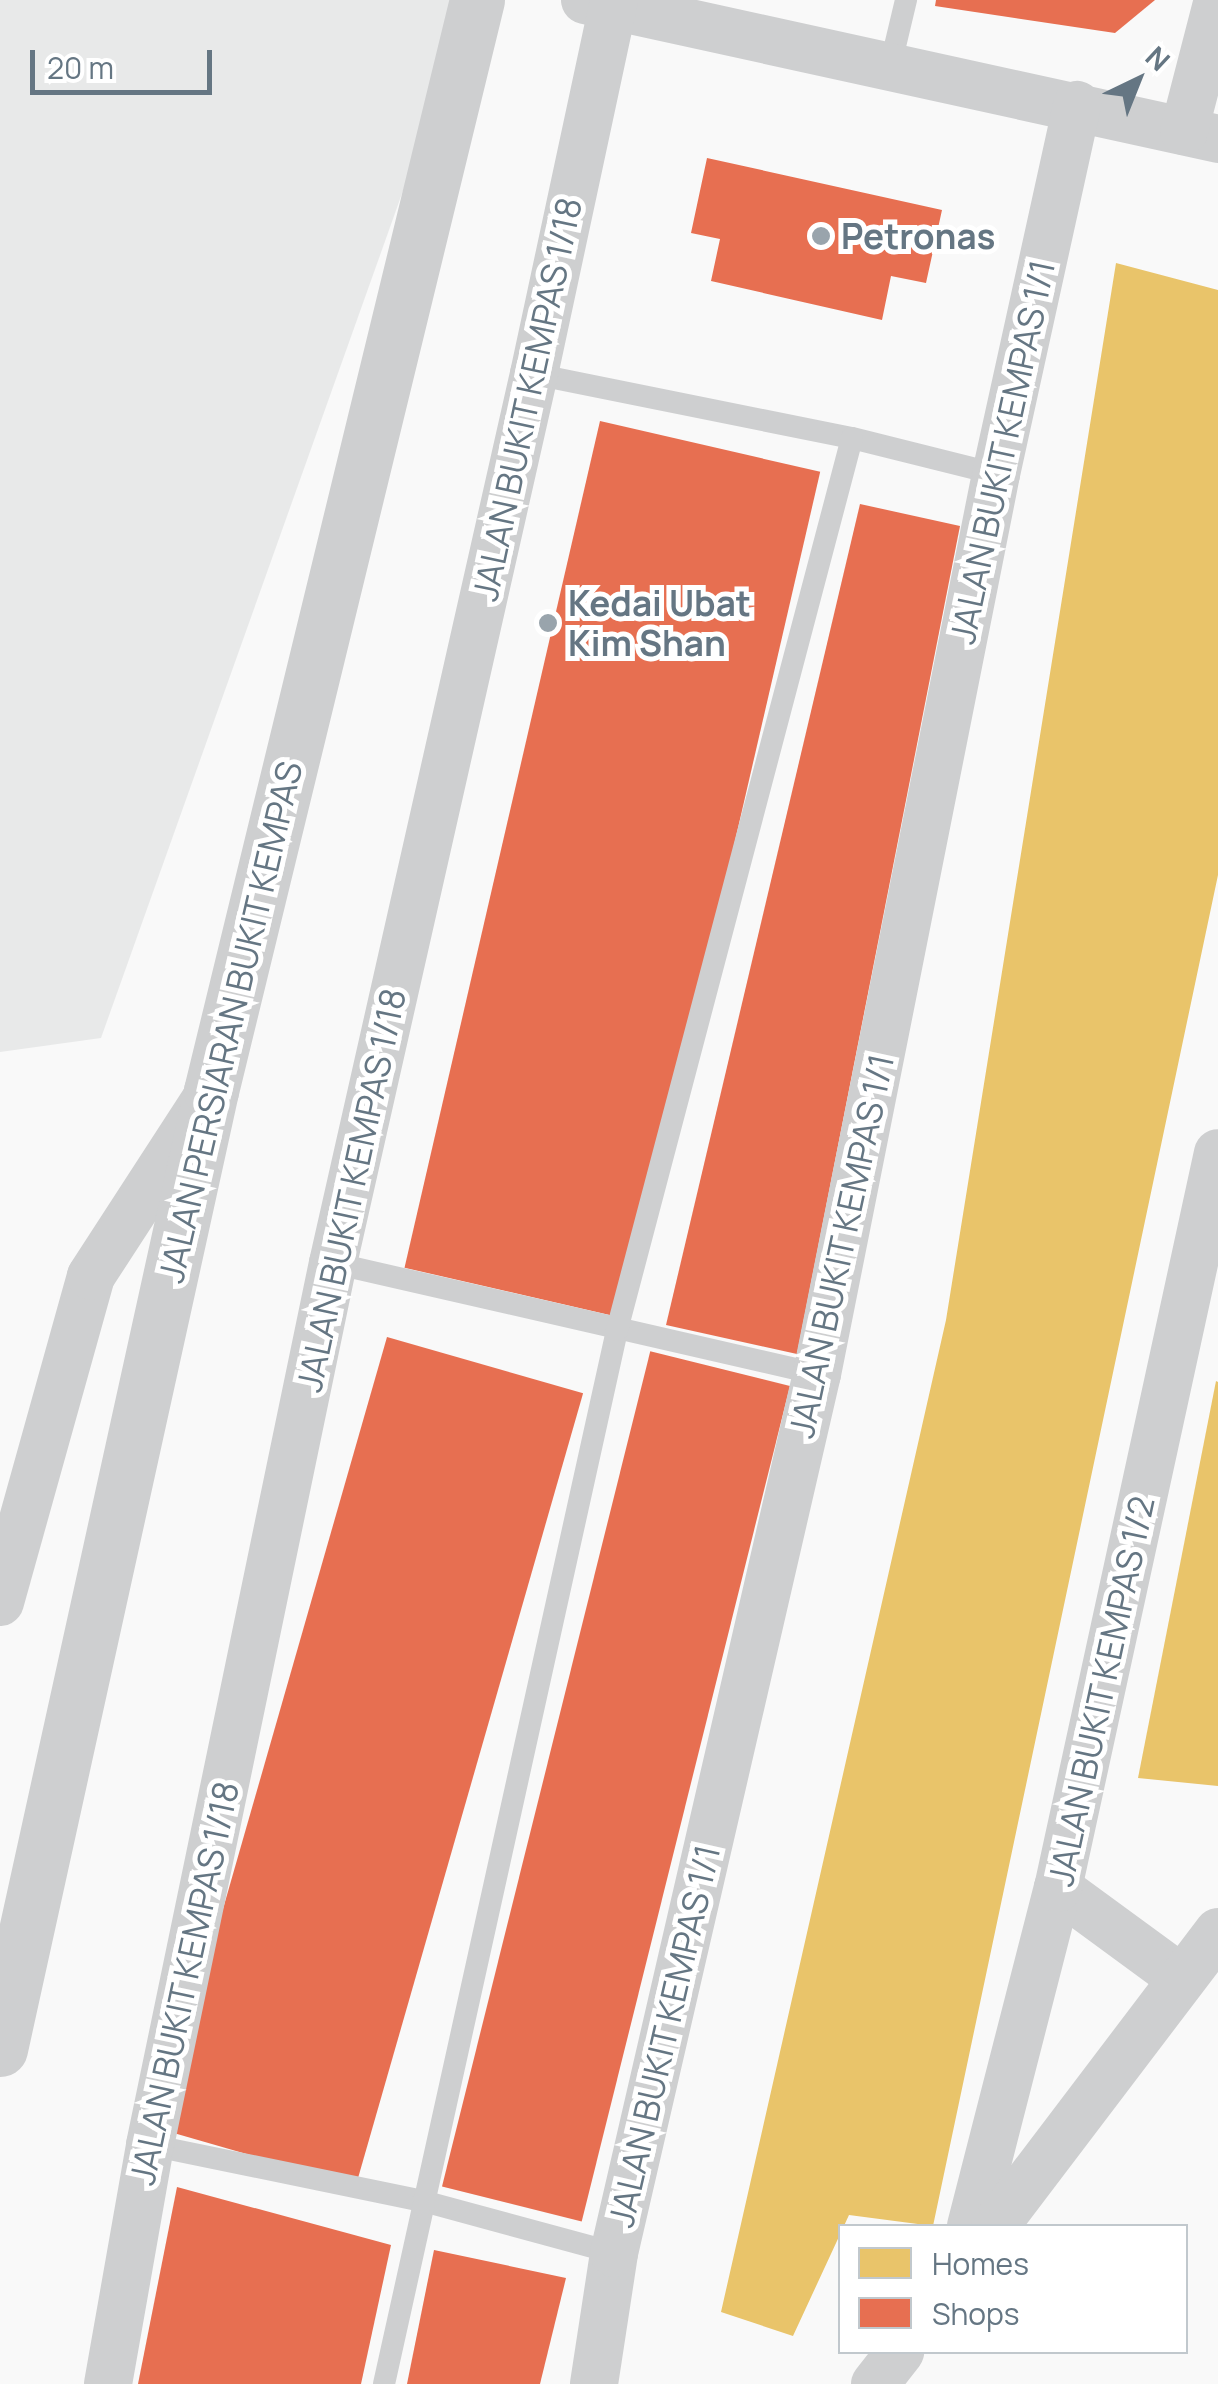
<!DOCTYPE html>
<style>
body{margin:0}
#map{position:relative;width:1218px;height:2384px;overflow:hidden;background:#f9f9f9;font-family:Manrope,sans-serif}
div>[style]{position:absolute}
.built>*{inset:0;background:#e8e9e9}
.homes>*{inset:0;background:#e9c46a}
.shops>*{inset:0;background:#e76f51;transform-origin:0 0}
.service>*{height:22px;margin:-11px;padding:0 11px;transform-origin:11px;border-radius:11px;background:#cecfd0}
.minor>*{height:48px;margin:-24px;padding:0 24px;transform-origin:24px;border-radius:24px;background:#cecfd0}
.tertiary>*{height:55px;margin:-27.5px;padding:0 27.5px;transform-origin:27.5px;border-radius:27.5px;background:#cecfd0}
.dots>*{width:28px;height:28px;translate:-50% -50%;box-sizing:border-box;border:5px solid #fff;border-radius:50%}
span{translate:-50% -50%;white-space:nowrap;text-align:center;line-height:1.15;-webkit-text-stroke:10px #fff;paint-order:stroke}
.poi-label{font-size:35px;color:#657683;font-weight:700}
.left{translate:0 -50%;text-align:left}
.street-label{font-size:35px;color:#657683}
.legend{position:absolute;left:838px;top:2224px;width:350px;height:130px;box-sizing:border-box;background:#fff;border:2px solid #c1c8cd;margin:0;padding:12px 18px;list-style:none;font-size:30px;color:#657683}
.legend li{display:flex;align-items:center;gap:20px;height:50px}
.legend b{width:50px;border:2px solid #c1c8cd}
.north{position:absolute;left:1088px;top:30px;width:100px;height:100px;-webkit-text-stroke:8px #fff;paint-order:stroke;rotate:43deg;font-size:28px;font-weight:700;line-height:40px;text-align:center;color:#657683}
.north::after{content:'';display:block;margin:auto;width:35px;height:45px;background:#657683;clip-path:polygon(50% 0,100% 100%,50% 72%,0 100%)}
.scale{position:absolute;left:30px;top:50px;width:182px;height:45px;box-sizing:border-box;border:5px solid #657683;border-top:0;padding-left:12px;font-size:30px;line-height:35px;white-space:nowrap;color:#657683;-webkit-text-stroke:8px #fff;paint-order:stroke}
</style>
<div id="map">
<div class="built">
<i style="clip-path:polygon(0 0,471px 0,101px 1038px,0 1052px)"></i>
</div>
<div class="homes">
<i style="clip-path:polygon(1116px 263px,1218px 290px,1218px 875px,933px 2226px,849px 2215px,793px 2336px,721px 2312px,946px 1320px)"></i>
<i style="clip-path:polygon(1216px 1381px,1218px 1382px,1218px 1786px,1138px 1778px)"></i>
</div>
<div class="shops">
<i style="clip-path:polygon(936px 0,1155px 0,1115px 33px,935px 6px)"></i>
<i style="clip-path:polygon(707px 158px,942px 210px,926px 283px,891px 276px,882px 320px,711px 281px,720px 239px,691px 233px)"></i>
<i style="left:600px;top:421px;width:226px;height:869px;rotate:13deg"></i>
<i style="clip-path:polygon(860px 504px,960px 526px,797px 1354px,666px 1325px)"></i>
<i style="left:387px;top:1337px;width:204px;height:824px;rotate:16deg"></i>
<i style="left:790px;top:1386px;width:861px;height:144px;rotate:104deg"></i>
<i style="clip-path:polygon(177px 2187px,391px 2245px,361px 2384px,138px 2384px)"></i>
<i style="clip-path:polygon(434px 2250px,566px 2278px,540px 2384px,407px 2384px)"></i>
</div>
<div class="service">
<i style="left:891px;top:63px;width:65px;rotate:-76.6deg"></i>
<i style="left:534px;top:374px;width:324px;rotate:11.4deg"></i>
<i style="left:852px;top:438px;width:148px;rotate:14deg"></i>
<i style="left:333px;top:1263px;width:497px;rotate:12.9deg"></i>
<i style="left:150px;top:2145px;width:279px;rotate:11.6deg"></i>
<i style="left:423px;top:2201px;width:198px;rotate:15.2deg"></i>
<i style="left:384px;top:2384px;width:1079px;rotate:-77.53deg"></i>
<i style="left:617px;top:1330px;width:922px;rotate:-75.24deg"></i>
</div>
<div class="minor">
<i style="left:585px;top:0;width:648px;rotate:12.38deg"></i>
<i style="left:1184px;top:131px;width:135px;rotate:-75.5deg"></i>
<i style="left:0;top:1602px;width:338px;rotate:-74.4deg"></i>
<i style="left:91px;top:1276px;width:207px;rotate:-57deg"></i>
<i style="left:1058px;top:1888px;width:152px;rotate:36.2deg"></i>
<i style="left:971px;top:2226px;width:349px;rotate:-75.6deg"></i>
<i style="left:1058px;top:1888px;width:752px;rotate:-77.72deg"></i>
<i style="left:995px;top:2226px;width:369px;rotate:-52.8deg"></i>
<i style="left:108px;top:2384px;width:243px;rotate:-80deg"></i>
<i style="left:150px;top:2145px;width:901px;rotate:-78.28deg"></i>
<i style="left:333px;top:1263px;width:911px;rotate:-77.26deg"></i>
<i style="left:534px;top:374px;width:382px;rotate:-77.9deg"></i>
<i style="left:594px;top:2384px;width:133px;rotate:-81.3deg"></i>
<i style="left:614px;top:2253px;width:902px;rotate:-77deg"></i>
<i style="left:817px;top:1374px;width:918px;rotate:-78.75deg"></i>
<i style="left:996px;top:474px;width:378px;rotate:-77.6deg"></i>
<i style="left:875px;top:2384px;width:41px;rotate:-52deg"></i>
</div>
<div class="tertiary">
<i style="left:0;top:2049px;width:981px;rotate:-77.58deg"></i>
<i style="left:211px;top:1091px;width:1123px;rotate:-76.3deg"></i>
</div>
<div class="dots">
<i style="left:821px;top:236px;background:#99a4ac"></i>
<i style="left:548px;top:623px;background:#99a4ac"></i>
</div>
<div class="poi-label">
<span class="left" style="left:841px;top:236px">Petronas</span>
<span class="left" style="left:568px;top:623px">Kedai Ubat<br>Kim Shan</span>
</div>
<div class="street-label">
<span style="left:527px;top:399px;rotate:-78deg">JALAN BUKIT KEMPAS 1/18</span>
<span style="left:1002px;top:452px;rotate:-78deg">JALAN BUKIT KEMPAS 1/1</span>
<span style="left:230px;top:1022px;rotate:-77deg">JALAN PERSIARAN BUKIT KEMPAS</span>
<span style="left:351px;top:1190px;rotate:-78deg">JALAN BUKIT KEMPAS 1/18</span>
<span style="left:841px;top:1246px;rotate:-78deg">JALAN BUKIT KEMPAS 1/1</span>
<span style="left:1101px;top:1691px;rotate:-78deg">JALAN BUKIT KEMPAS 1/2</span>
<span style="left:184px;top:1983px;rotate:-78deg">JALAN BUKIT KEMPAS 1/18</span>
<span style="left:664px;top:2036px;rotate:-77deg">JALAN BUKIT KEMPAS 1/1</span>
</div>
<ul class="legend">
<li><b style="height:28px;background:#e9c46a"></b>Homes</li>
<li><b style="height:28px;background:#e76f51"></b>Shops</li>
</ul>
<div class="north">N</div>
<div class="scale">20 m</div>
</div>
